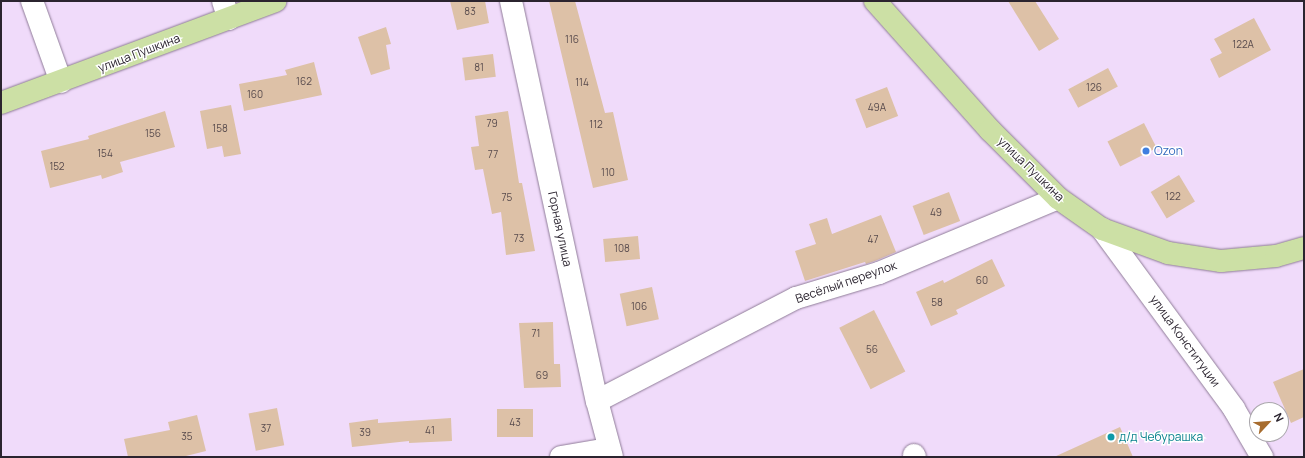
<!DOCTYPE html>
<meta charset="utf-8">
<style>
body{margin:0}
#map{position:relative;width:1305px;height:458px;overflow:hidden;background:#f0dbfa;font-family:Manrope,sans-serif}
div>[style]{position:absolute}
.building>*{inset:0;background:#ddc1a7;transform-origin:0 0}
.roads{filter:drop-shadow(0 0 1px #8f7c98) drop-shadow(0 0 1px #8f7c98)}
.minor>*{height:22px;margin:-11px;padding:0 11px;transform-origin:11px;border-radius:11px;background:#fff}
.major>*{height:22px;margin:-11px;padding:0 11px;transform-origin:11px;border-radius:11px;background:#cce0a5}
.dots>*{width:11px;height:11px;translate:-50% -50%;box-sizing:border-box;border:2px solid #fff;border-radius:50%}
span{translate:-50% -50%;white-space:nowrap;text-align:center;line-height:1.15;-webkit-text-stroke:3px #fff;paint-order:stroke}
.number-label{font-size:10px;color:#584b4d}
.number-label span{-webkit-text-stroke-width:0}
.street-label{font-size:12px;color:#2b242f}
.shop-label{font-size:12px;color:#366cbe}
.left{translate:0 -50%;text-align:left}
.culture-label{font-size:12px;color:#0d838f}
.frame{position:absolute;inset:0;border:2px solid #2b242f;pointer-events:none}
.north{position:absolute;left:1249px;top:402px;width:40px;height:40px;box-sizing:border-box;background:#fff;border:1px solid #aaa7ac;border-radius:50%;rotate:64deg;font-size:11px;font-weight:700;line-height:16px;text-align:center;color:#2b242f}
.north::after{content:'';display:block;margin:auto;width:14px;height:18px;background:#a76c2e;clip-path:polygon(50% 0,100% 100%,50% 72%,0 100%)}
</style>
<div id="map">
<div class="building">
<i style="clip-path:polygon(450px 1px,485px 1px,489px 23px,457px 30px)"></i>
<i style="clip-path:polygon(549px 1px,575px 1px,605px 113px,613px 112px,628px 180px,593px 188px)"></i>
<i style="clip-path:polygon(1008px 1px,1035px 1px,1059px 39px,1039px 51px)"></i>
<i style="clip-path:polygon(1254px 18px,1271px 50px,1219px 78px,1210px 59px,1222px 53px,1214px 39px)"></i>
<i style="clip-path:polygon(386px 27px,391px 44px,386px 45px,390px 69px,371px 75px,358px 37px)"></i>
<i style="left:493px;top:54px;width:23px;height:31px;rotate:83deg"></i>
<i style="clip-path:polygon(314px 62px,322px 95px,244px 111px,239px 84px,287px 75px,285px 70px)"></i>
<i style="left:1108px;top:68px;width:21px;height:45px;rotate:62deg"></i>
<i style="left:887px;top:87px;width:31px;height:34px;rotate:69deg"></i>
<i style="clip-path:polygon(231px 105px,241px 154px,224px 157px,222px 146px,207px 149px,200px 111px)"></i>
<i style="clip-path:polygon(165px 111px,175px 147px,120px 162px,123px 172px,102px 179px,101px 175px,50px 188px,41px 151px,89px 139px,88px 136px)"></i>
<i style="clip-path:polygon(508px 111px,519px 183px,522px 183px,535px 251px,506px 255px,501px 212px,492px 214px,483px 169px,475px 170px,471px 147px,479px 146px,475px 116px)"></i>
<i style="left:1144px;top:123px;width:28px;height:41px;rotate:63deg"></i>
<i style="left:1179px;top:175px;width:31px;height:33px;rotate:59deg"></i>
<i style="left:949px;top:192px;width:31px;height:39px;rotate:69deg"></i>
<i style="clip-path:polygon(881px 215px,896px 252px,875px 261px,866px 264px,865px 262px,805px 281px,795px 251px,816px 244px,809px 224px,827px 218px,832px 234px)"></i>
<i style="left:638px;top:236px;width:23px;height:35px;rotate:85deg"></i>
<i style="clip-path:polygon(992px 259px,1005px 286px,956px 310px,958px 314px,931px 326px,916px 292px,943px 280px,944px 283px)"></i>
<i style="left:652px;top:287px;width:33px;height:33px;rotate:78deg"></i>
<i style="left:874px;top:310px;width:69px;height:39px;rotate:63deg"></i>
<i style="clip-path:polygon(553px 322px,554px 364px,560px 364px,561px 387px,524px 388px,519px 323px)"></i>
<i style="clip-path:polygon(1304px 369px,1304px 417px,1291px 423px,1273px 382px)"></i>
<i style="left:277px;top:408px;width:38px;height:29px;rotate:79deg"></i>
<i style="left:497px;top:409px;width:36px;height:28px"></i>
<i style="clip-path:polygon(197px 415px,206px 451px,182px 457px,128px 457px,124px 439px,170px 430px,168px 422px)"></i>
<i style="clip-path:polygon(451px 418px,452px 441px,409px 443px,409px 441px,352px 447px,349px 423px,378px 419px,378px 423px)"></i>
<i style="clip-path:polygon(1120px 427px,1133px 457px,1054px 457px)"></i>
</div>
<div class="roads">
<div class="minor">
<i style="left:32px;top:1px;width:86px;rotate:70.3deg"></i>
<i style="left:223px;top:1px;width:19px;rotate:72deg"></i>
<i style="left:511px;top:1px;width:409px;rotate:77.9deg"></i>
<i style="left:597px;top:401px;width:58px;rotate:75deg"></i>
<i style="left:1102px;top:229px;width:223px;rotate:53.7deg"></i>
<i style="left:1234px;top:409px;width:56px;rotate:59.7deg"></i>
<i style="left:597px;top:401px;width:224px;rotate:-27.4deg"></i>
<i style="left:796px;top:298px;width:87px;rotate:-16.8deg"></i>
<i style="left:879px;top:273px;width:194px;rotate:-22.7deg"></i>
<i style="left:914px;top:455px;width:2px;rotate:63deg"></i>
<i style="left:561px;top:457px;width:49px;rotate:-9.5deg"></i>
</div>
<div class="major">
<i style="left:875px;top:1px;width:173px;rotate:48.3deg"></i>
<i style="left:990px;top:130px;width:96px;rotate:45deg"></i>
<i style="left:1058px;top:198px;width:54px;rotate:35.2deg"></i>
<i style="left:1102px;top:229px;width:70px;rotate:20deg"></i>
<i style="left:1168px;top:253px;width:54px;rotate:8.6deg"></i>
<i style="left:1221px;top:261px;width:55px;rotate:-5.2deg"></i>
<i style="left:1276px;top:256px;width:29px;rotate:-16deg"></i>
<i style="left:1px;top:103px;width:293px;rotate:-20.4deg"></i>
</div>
</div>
<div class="dots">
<i style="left:1146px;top:151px;background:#3f7fe0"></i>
<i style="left:1111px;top:437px;background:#0f9aa8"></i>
</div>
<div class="number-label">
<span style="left:470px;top:12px">83</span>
<span style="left:572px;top:40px">116</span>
<span style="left:1243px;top:45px">122А</span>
<span style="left:479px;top:68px">81</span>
<span style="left:304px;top:82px">162</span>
<span style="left:582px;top:83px">114</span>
<span style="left:1094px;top:88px">126</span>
<span style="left:255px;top:95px">160</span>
<span style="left:877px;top:108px">49А</span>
<span style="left:492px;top:124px">79</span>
<span style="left:596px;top:125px">112</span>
<span style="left:220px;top:129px">158</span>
<span style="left:153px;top:134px">156</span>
<span style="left:105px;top:154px">154</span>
<span style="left:493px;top:155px">77</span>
<span style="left:57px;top:167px">152</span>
<span style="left:608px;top:173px">110</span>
<span style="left:1173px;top:197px">122</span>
<span style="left:507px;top:198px">75</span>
<span style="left:936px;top:213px">49</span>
<span style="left:519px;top:239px">73</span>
<span style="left:873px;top:240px">47</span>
<span style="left:622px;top:249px">108</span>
<span style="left:982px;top:281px">60</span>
<span style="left:937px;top:303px">58</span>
<span style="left:639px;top:307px">106</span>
<span style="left:536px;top:334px">71</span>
<span style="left:872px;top:350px">56</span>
<span style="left:542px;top:376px">69</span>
<span style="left:515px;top:423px">43</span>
<span style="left:266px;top:429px">37</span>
<span style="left:430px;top:431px">41</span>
<span style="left:365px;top:433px">39</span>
<span style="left:187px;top:437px">35</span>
</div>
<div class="street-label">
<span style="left:139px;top:53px;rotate:-21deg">улица Пушкина</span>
<span style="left:1031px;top:169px;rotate:44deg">улица Пушкина</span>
<span style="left:560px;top:229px;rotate:78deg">Горная улица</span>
<span style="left:846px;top:282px;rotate:-19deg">Весёлый переулок</span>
<span style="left:1185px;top:341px;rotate:54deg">улица Конституции</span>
</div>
<div class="shop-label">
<span class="left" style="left:1154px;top:151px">Ozon</span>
</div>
<div class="culture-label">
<span class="left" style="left:1119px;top:437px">д/д Чебурашка</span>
</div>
<div class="frame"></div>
<div class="north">N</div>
</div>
